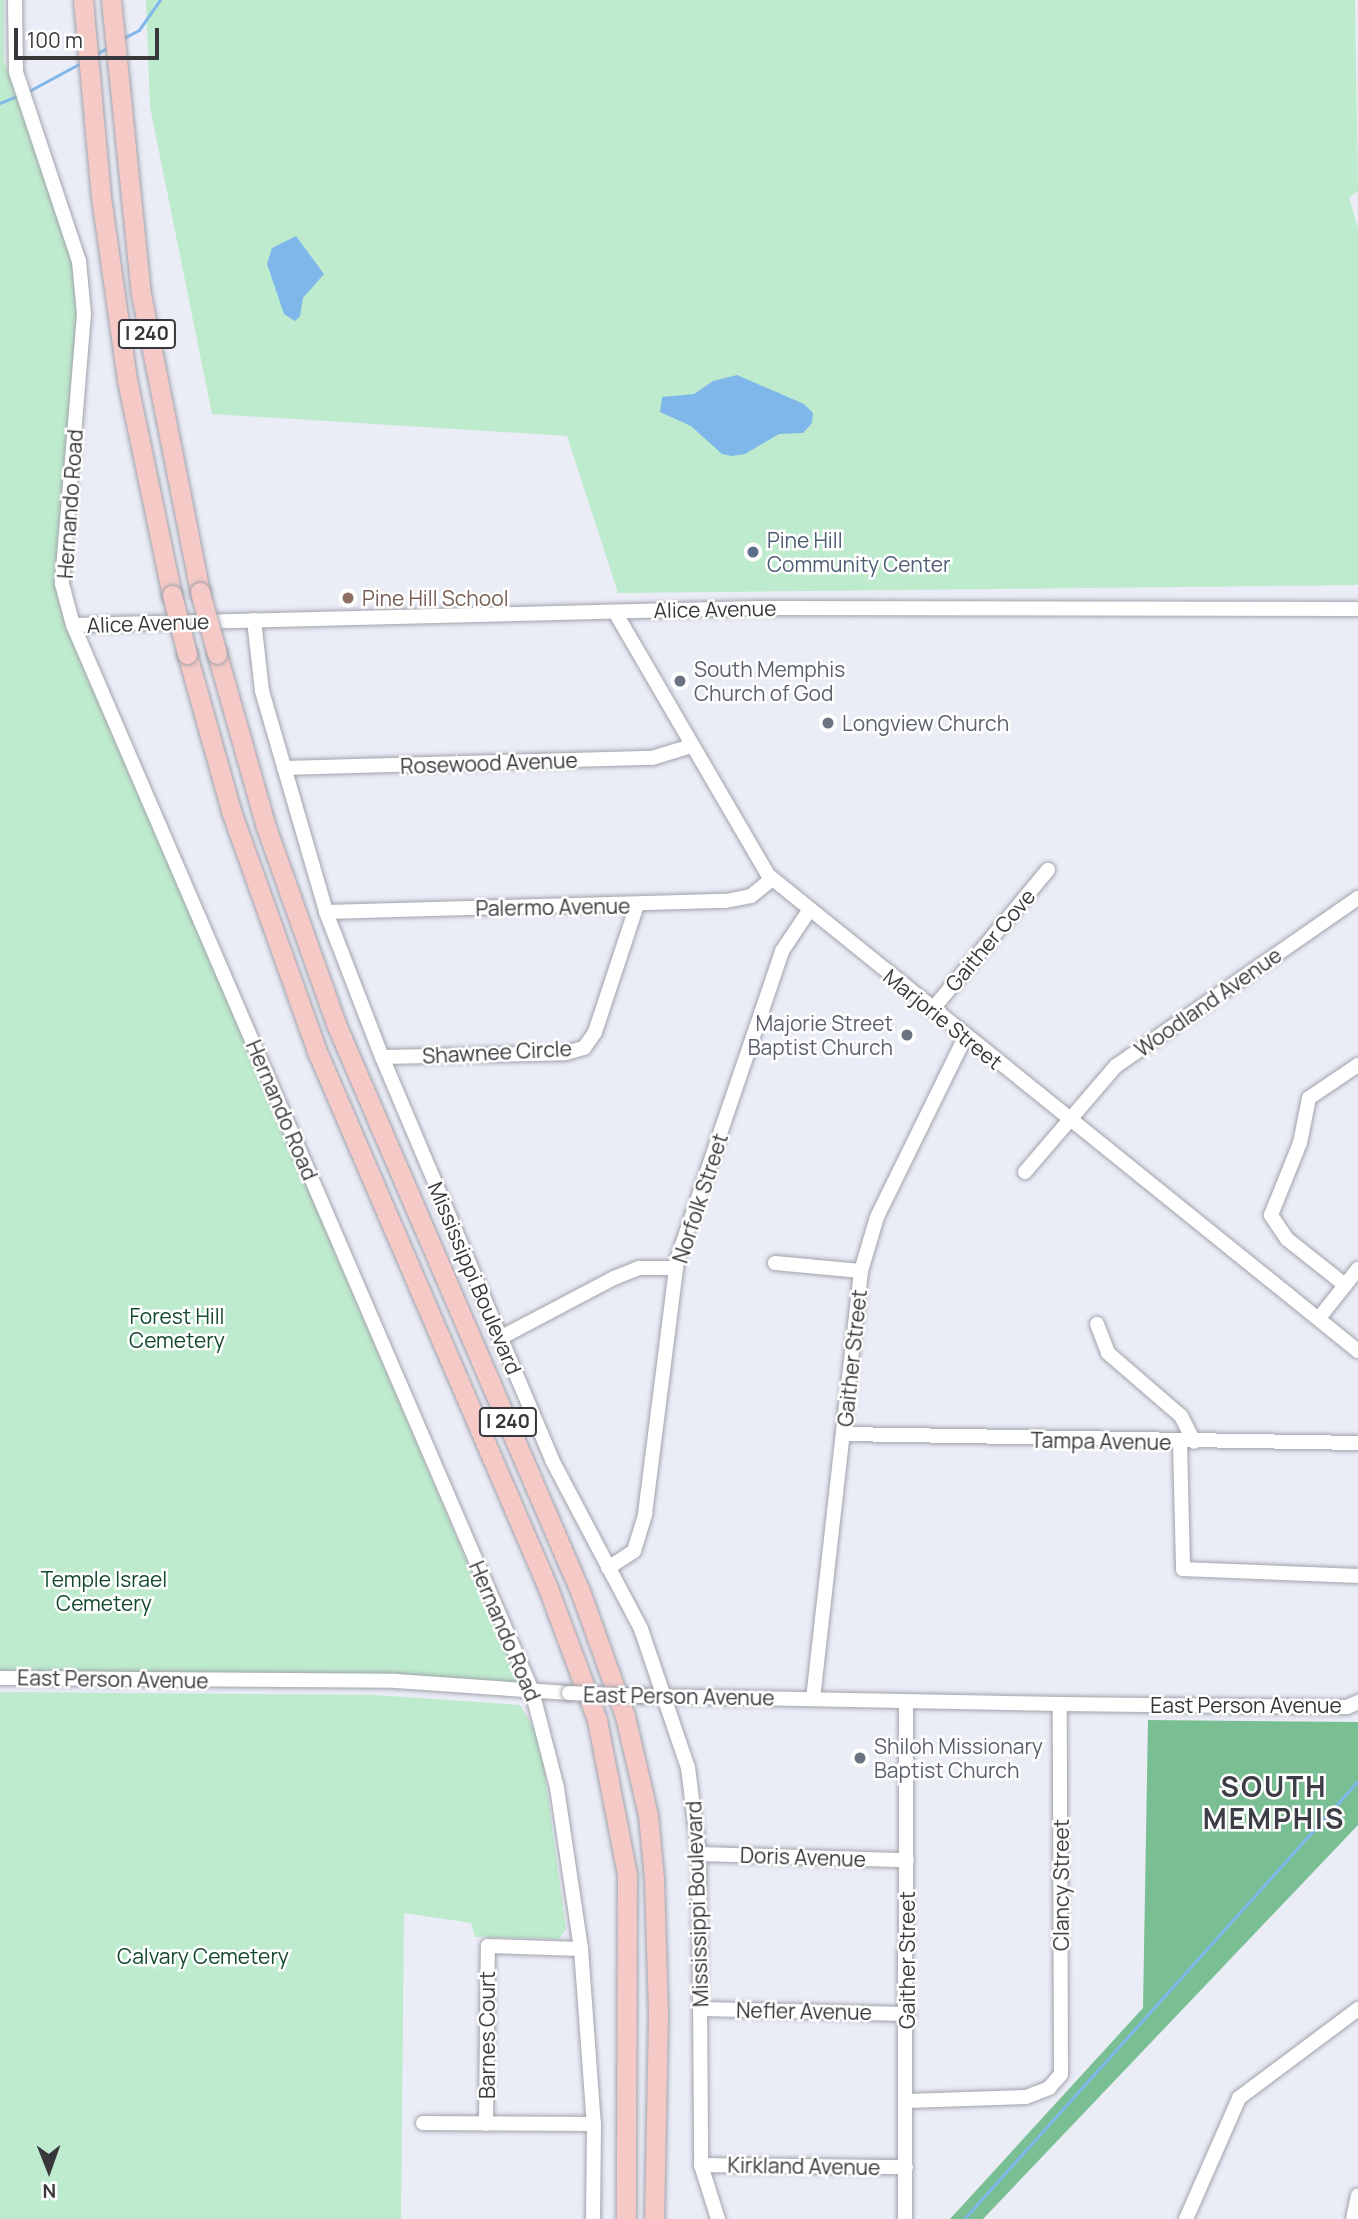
<!DOCTYPE html>
<style>
body{margin:0}
#map{position:relative;width:1358px;height:2219px;overflow:hidden;background:#eaecf6;font-family:Manrope,sans-serif}
div>[style]{position:absolute}
.green>*{inset:0;background:#beebcd}
.forest>*{inset:0;background:#79bf93}
.water>*{inset:0;background:#7fb7eb}
.stream>*{height:2.5px;margin:-1.25px;padding:0 1.25px;transform-origin:1.25px;border-radius:1.25px;background:#7fb7eb}
.roads{filter:drop-shadow(0 0 2px #a1a3ac) drop-shadow(0 0 2px #a1a3ac)}
.minor>*{height:14px;margin:-7px;padding:0 7px;transform-origin:7px;border-radius:7px;background:#fff}
.highway>*{height:19px;margin:-9.5px;padding:0 9.5px;transform-origin:9.5px;border-radius:9.5px;background:#f5c9c5}
.bridges{filter:drop-shadow(0 0 2px #a1a3ac) drop-shadow(0 0 2px #a1a3ac)}
.minor-bridge>*{height:14px;margin:-7px;padding:0 7px;transform-origin:7px;border-radius:7px;background:#fff}
.highway-bridge>*{height:19px;margin:-9.5px;padding:0 9.5px;transform-origin:9.5px;border-radius:9.5px;background:#f5c9c5}
.dots>*{width:19px;height:19px;translate:-50% -50%;box-sizing:border-box;border:4px solid #fff;border-radius:50%}
span{translate:-50% -50%;white-space:nowrap;text-align:center;line-height:1.15;-webkit-text-stroke:5px #fff;paint-order:stroke}
.shield-label span{padding:2px 5px;background:#fff;border:2px solid;border-radius:5px;-webkit-text-stroke-width:0}
.shield-label{font-size:19px;color:#37373b;font-weight:700}
.street-label{font-size:21px;color:#37373b}
.service-label{font-size:21px;color:#4e5e75}
.left{translate:0 -50%;text-align:left}
.education-label{font-size:21px;color:#785e54}
.worship-label{font-size:21px;color:#5b616d}
.right{translate:-100% -50%;text-align:right}
.park-label{font-size:21px;color:#13492c}
.district-label{font-size:28px;color:#3c3d45;font-weight:700;letter-spacing:2px}
.north{position:absolute;left:14px;top:2135px;width:70px;height:70px;-webkit-text-stroke:5px #fff;paint-order:stroke;rotate:179deg;font-size:19px;font-weight:700;line-height:28px;text-align:center;color:#37373b}
.north::after{content:'';display:block;margin:auto;width:24px;height:32px;background:#37373b;clip-path:polygon(50% 0,100% 100%,50% 72%,0 100%)}
.scale{position:absolute;left:14px;top:28px;width:145px;height:32px;box-sizing:border-box;border:4px solid #37373b;border-top:0;padding-left:9px;font-size:21px;line-height:24px;white-space:nowrap;color:#37373b;-webkit-text-stroke:5px #fff;paint-order:stroke}
</style>
<div id="map">
<div class="green">
<i style="clip-path:polygon(0 0,4px 0,4px 61px,75px 263px,77px 332px,59px 603px,519px 1684px,0 1674px)"></i>
<i style="clip-path:polygon(146px 0,1355px 0,1358px 191px,1349px 197px,1358px 229px,1358px 585px,618px 593px,567px 436px,212px 414px,150px 107px)"></i>
<i style="clip-path:polygon(0 1692px,376px 1695px,520px 1705px,540px 1739px,566px 1929px,559px 1939px,475px 1937px,471px 1923px,404px 1913px,401px 2219px,0 2219px)"></i>
</div>
<div class="forest">
<i style="clip-path:polygon(1148px 1720px,1358px 1722px,1358px 1825px,983px 2219px,950px 2219px,1143px 2008px)"></i>
</div>
<div class="water">
<i style="clip-path:polygon(296px 236px,324px 274px,303px 298px,300px 316px,295px 321px,284px 314px,267px 264px,272px 248px)"></i>
<i style="clip-path:polygon(737px 375px,804px 404px,813px 413px,812px 423px,803px 433px,779px 434px,745px 454px,732px 456px,722px 454px,691px 426px,660px 412px,662px 397px,694px 394px,713px 381px)"></i>
</div>
<div class="stream">
<i style="left:124px;top:38px;width:17px;rotate:-28deg"></i>
<i style="left:139px;top:30px;width:37px;rotate:-55deg"></i>
<i style="left:96px;top:54px;width:15px;rotate:-28deg"></i>
<i style="left:29px;top:91px;width:59px;rotate:-28.3deg"></i>
<i style="left:0;top:103px;width:22px;rotate:-22deg"></i>
<i style="left:964px;top:2219px;width:589px;rotate:-48.03deg"></i>
</div>
<div class="roads">
<div class="minor">
<i style="left:15px;top:0;width:72px;rotate:89.2deg"></i>
<i style="left:16px;top:72px;width:199px;rotate:71.6deg"></i>
<i style="left:79px;top:261px;width:53px;rotate:84.6deg"></i>
<i style="left:84px;top:314px;width:271px;rotate:94.7deg"></i>
<i style="left:62px;top:584px;width:42px;rotate:75deg"></i>
<i style="left:73px;top:625px;width:1161px;rotate:66.7deg"></i>
<i style="left:532px;top:1691px;width:100px;rotate:75.5deg"></i>
<i style="left:557px;top:1788px;width:163px;rotate:81.5deg"></i>
<i style="left:581px;top:1949px;width:175px;rotate:85.8deg"></i>
<i style="left:594px;top:2124px;width:95px;rotate:90.6deg"></i>
<i style="left:615px;top:612px;width:304px;rotate:59.8deg"></i>
<i style="left:768px;top:875px;width:758px;rotate:38.9deg"></i>
<i style="left:254px;top:620px;width:71px;rotate:83.6deg"></i>
<i style="left:262px;top:691px;width:230px;rotate:73.8deg"></i>
<i style="left:326px;top:912px;width:155px;rotate:68.9deg"></i>
<i style="left:382px;top:1057px;width:437px;rotate:67.1deg"></i>
<i style="left:552px;top:1460px;width:191px;rotate:62.2deg"></i>
<i style="left:641px;top:1629px;width:147px;rotate:71.3deg"></i>
<i style="left:688px;top:1768px;width:87px;rotate:82.7deg"></i>
<i style="left:699px;top:1854px;width:311px;rotate:89.6deg"></i>
<i style="left:701px;top:2165px;width:57px;rotate:72.5deg"></i>
<i style="left:73px;top:625px;width:684px;rotate:-1.42deg"></i>
<i style="left:757px;top:608px;width:601px;rotate:0.1deg"></i>
<i style="left:284px;top:768px;width:368px;rotate:-1.6deg"></i>
<i style="left:652px;top:758px;width:41px;rotate:-17.1deg"></i>
<i style="left:326px;top:912px;width:400px;rotate:-1.6deg"></i>
<i style="left:726px;top:901px;width:25px;rotate:-11deg"></i>
<i style="left:751px;top:896px;width:27px;rotate:-39deg"></i>
<i style="left:932px;top:1010px;width:182px;rotate:-50.4deg"></i>
<i style="left:382px;top:1057px;width:184px;rotate:-1.2deg"></i>
<i style="left:566px;top:1053px;width:19px;rotate:-16deg"></i>
<i style="left:584px;top:1048px;width:19px;rotate:-55deg"></i>
<i style="left:595px;top:1032px;width:134px;rotate:-71.7deg"></i>
<i style="left:1025px;top:1172px;width:140px;rotate:-49.4deg"></i>
<i style="left:1116px;top:1066px;width:295px;rotate:-34.8deg"></i>
<i style="left:775px;top:1263px;width:86px;rotate:5.3deg"></i>
<i style="left:1345px;top:1285px;width:74px;rotate:-141.6deg"></i>
<i style="left:1287px;top:1239px;width:29px;rotate:-124deg"></i>
<i style="left:1271px;top:1215px;width:78px;rotate:-68.1deg"></i>
<i style="left:1300px;top:1143px;width:46px;rotate:-78.7deg"></i>
<i style="left:1309px;top:1098px;width:59px;rotate:-34deg"></i>
<i style="left:1319px;top:1318px;width:63px;rotate:-51.5deg"></i>
<i style="left:1097px;top:1324px;width:31px;rotate:69deg"></i>
<i style="left:1108px;top:1353px;width:96px;rotate:40.8deg"></i>
<i style="left:1181px;top:1416px;width:29px;rotate:63deg"></i>
<i style="left:500px;top:1338px;width:129px;rotate:-27.8deg"></i>
<i style="left:614px;top:1278px;width:27px;rotate:-22deg"></i>
<i style="left:639px;top:1268px;width:37px"></i>
<i style="left:844px;top:1434px;width:514px;rotate:1deg"></i>
<i style="left:1180px;top:1443px;width:126px;rotate:88.6deg"></i>
<i style="left:1183px;top:1569px;width:175px;rotate:2.3deg"></i>
<i style="left:608px;top:1568px;width:31px;rotate:-33deg"></i>
<i style="left:634px;top:1551px;width:39px;rotate:-73deg"></i>
<i style="left:645px;top:1514px;width:256px;rotate:-82.8deg"></i>
<i style="left:677px;top:1260px;width:326px;rotate:-71.2deg"></i>
<i style="left:782px;top:951px;width:47px;rotate:-56.3deg"></i>
<i style="left:0;top:1678px;width:396px;rotate:0.4deg"></i>
<i style="left:396px;top:1681px;width:173px;rotate:4deg"></i>
<i style="left:642px;top:1696px;width:418px;rotate:1.1deg"></i>
<i style="left:1060px;top:1704px;width:287px;rotate:0.6deg"></i>
<i style="left:1347px;top:1707px;width:12px;rotate:-24deg"></i>
<i style="left:813px;top:1699px;width:431px;rotate:-83.6deg"></i>
<i style="left:861px;top:1271px;width:56px;rotate:-73.5deg"></i>
<i style="left:877px;top:1217px;width:200px;rotate:-63.9deg"></i>
<i style="left:699px;top:1854px;width:208px;rotate:1.7deg"></i>
<i style="left:700px;top:2009px;width:208px;rotate:1.4deg"></i>
<i style="left:907px;top:2101px;width:119px;rotate:-1.9deg"></i>
<i style="left:1026px;top:2097px;width:25px;rotate:-21deg"></i>
<i style="left:1049px;top:2088px;width:18px;rotate:-49deg"></i>
<i style="left:1061px;top:2074px;width:370px;rotate:-90.2deg"></i>
<i style="left:423px;top:2123px;width:171px;rotate:0.3deg"></i>
<i style="left:486px;top:2124px;width:178px;rotate:-89.4deg"></i>
<i style="left:488px;top:1946px;width:93px;rotate:1.8deg"></i>
<i style="left:701px;top:2165px;width:205px;rotate:0.6deg"></i>
<i style="left:905px;top:2219px;width:518px;rotate:-89.89deg"></i>
<i style="left:1186px;top:2219px;width:132px;rotate:-66.3deg"></i>
<i style="left:1239px;top:2098px;width:149px;rotate:-36.8deg"></i>
<i style="left:1353px;top:2219px;width:24px;rotate:-78deg"></i>
</div>
<div class="highway">
<i style="left:83px;top:0;width:198px;rotate:84.8deg"></i>
<i style="left:101px;top:197px;width:185px;rotate:81.9deg"></i>
<i style="left:127px;top:380px;width:220px;rotate:78.2deg"></i>
<i style="left:111px;top:0;width:296px;rotate:84.2deg"></i>
<i style="left:141px;top:294px;width:304px;rotate:78.8deg"></i>
<i style="left:187px;top:654px;width:163px;rotate:74.3deg"></i>
<i style="left:231px;top:811px;width:253px;rotate:70.3deg"></i>
<i style="left:316px;top:1049px;width:587px;rotate:66.71deg"></i>
<i style="left:548px;top:1588px;width:141px;rotate:69.6deg"></i>
<i style="left:597px;top:1720px;width:158px;rotate:79deg"></i>
<i style="left:627px;top:1875px;width:344px;rotate:90.2deg"></i>
<i style="left:217px;top:654px;width:180px;rotate:74.2deg"></i>
<i style="left:266px;top:827px;width:209px;rotate:70.4deg"></i>
<i style="left:336px;top:1024px;width:617px;rotate:66.72deg"></i>
<i style="left:580px;top:1591px;width:133px;rotate:70.2deg"></i>
<i style="left:625px;top:1716px;width:102px;rotate:76.9deg"></i>
<i style="left:648px;top:1815px;width:64px;rotate:84.6deg"></i>
<i style="left:654px;top:1879px;width:135px;rotate:88.3deg"></i>
<i style="left:658px;top:2014px;width:205px;rotate:91.1deg"></i>
</div>
</div>
<div class="bridges">
<div class="minor-bridge">
<i style="left:569px;top:1693px;width:73px;rotate:2.4deg"></i>
</div>
<div class="highway-bridge">
<i style="left:200px;top:592px;width:64px;rotate:74.7deg"></i>
<i style="left:172px;top:595px;width:61px;rotate:75.7deg"></i>
</div>
</div>
<div class="dots">
<i style="left:753px;top:552px;background:#5c6f8a"></i>
<i style="left:348px;top:598px;background:#8d6e63"></i>
<i style="left:680px;top:681px;background:#6b7280"></i>
<i style="left:828px;top:723px;background:#6b7280"></i>
<i style="left:907px;top:1035px;background:#6b7280"></i>
<i style="left:860px;top:1758px;background:#6b7280"></i>
</div>
<div class="shield-label">
<span style="left:147px;top:334px">I 240</span>
<span style="left:508px;top:1422px">I 240</span>
</div>
<div class="street-label">
<span style="left:70px;top:504px;rotate:-86deg">Hernando Road</span>
<span style="left:715px;top:609px;rotate:-1deg">Alice Avenue</span>
<span style="left:148px;top:623px;rotate:-2deg">Alice Avenue</span>
<span style="left:489px;top:763px;rotate:-2deg">Rosewood Avenue</span>
<span style="left:553px;top:907px;rotate:-1deg">Palermo Avenue</span>
<span style="left:990px;top:940px;rotate:-50deg">Gaither Cove</span>
<span style="left:1208px;top:1002px;rotate:-35deg">Woodland Avenue</span>
<span style="left:943px;top:1019px;rotate:39deg">Marjorie Street</span>
<span style="left:497px;top:1052px;rotate:-3deg">Shawnee Circle</span>
<span style="left:282px;top:1110px;rotate:67deg">Hernando Road</span>
<span style="left:700px;top:1198px;rotate:-72deg">Norfolk Street</span>
<span style="left:475px;top:1278px;rotate:67deg">Mississippi Boulevard</span>
<span style="left:852px;top:1358px;rotate:-84deg">Gaither Street</span>
<span style="left:1101px;top:1441px;rotate:1deg">Tampa Avenue</span>
<span style="left:505px;top:1631px;rotate:67deg">Hernando Road</span>
<span style="left:113px;top:1679px;rotate:1deg">East Person Avenue</span>
<span style="left:679px;top:1696px;rotate:1deg">East Person Avenue</span>
<span style="left:1246px;top:1705px">East Person Avenue</span>
<span style="left:803px;top:1857px;rotate:2deg">Doris Avenue</span>
<span style="left:1061px;top:1885px;rotate:-90deg">Clancy Street</span>
<span style="left:697px;top:1904px;rotate:-92deg">Mississippi Boulevard</span>
<span style="left:907px;top:1960px;rotate:-90deg">Gaither Street</span>
<span style="left:804px;top:2011px;rotate:1deg">Nefler Avenue</span>
<span style="left:487px;top:2035px;rotate:-90deg">Barnes Court</span>
<span style="left:804px;top:2166px;rotate:1deg">Kirkland Avenue</span>
</div>
<div class="service-label">
<span class="left" style="left:767px;top:552px">Pine Hill<br>Community Center</span>
</div>
<div class="education-label">
<span class="left" style="left:362px;top:598px">Pine Hill School</span>
</div>
<div class="worship-label">
<span class="left" style="left:694px;top:681px">South Memphis<br>Church of God</span>
<span class="left" style="left:842px;top:723px">Longview Church</span>
<span class="right" style="left:893px;top:1035px">Majorie Street<br>Baptist Church</span>
<span class="left" style="left:874px;top:1758px">Shiloh Missionary<br>Baptist Church</span>
</div>
<div class="park-label">
<span style="left:177px;top:1328px">Forest Hill<br>Cemetery</span>
<span style="left:104px;top:1591px">Temple Israel<br>Cemetery</span>
<span style="left:203px;top:1956px">Calvary Cemetery</span>
</div>
<div class="district-label">
<span style="left:1274px;top:1802px">SOUTH<br>MEMPHIS</span>
</div>
<div class="north">N</div>
<div class="scale">100 m</div>
</div>
